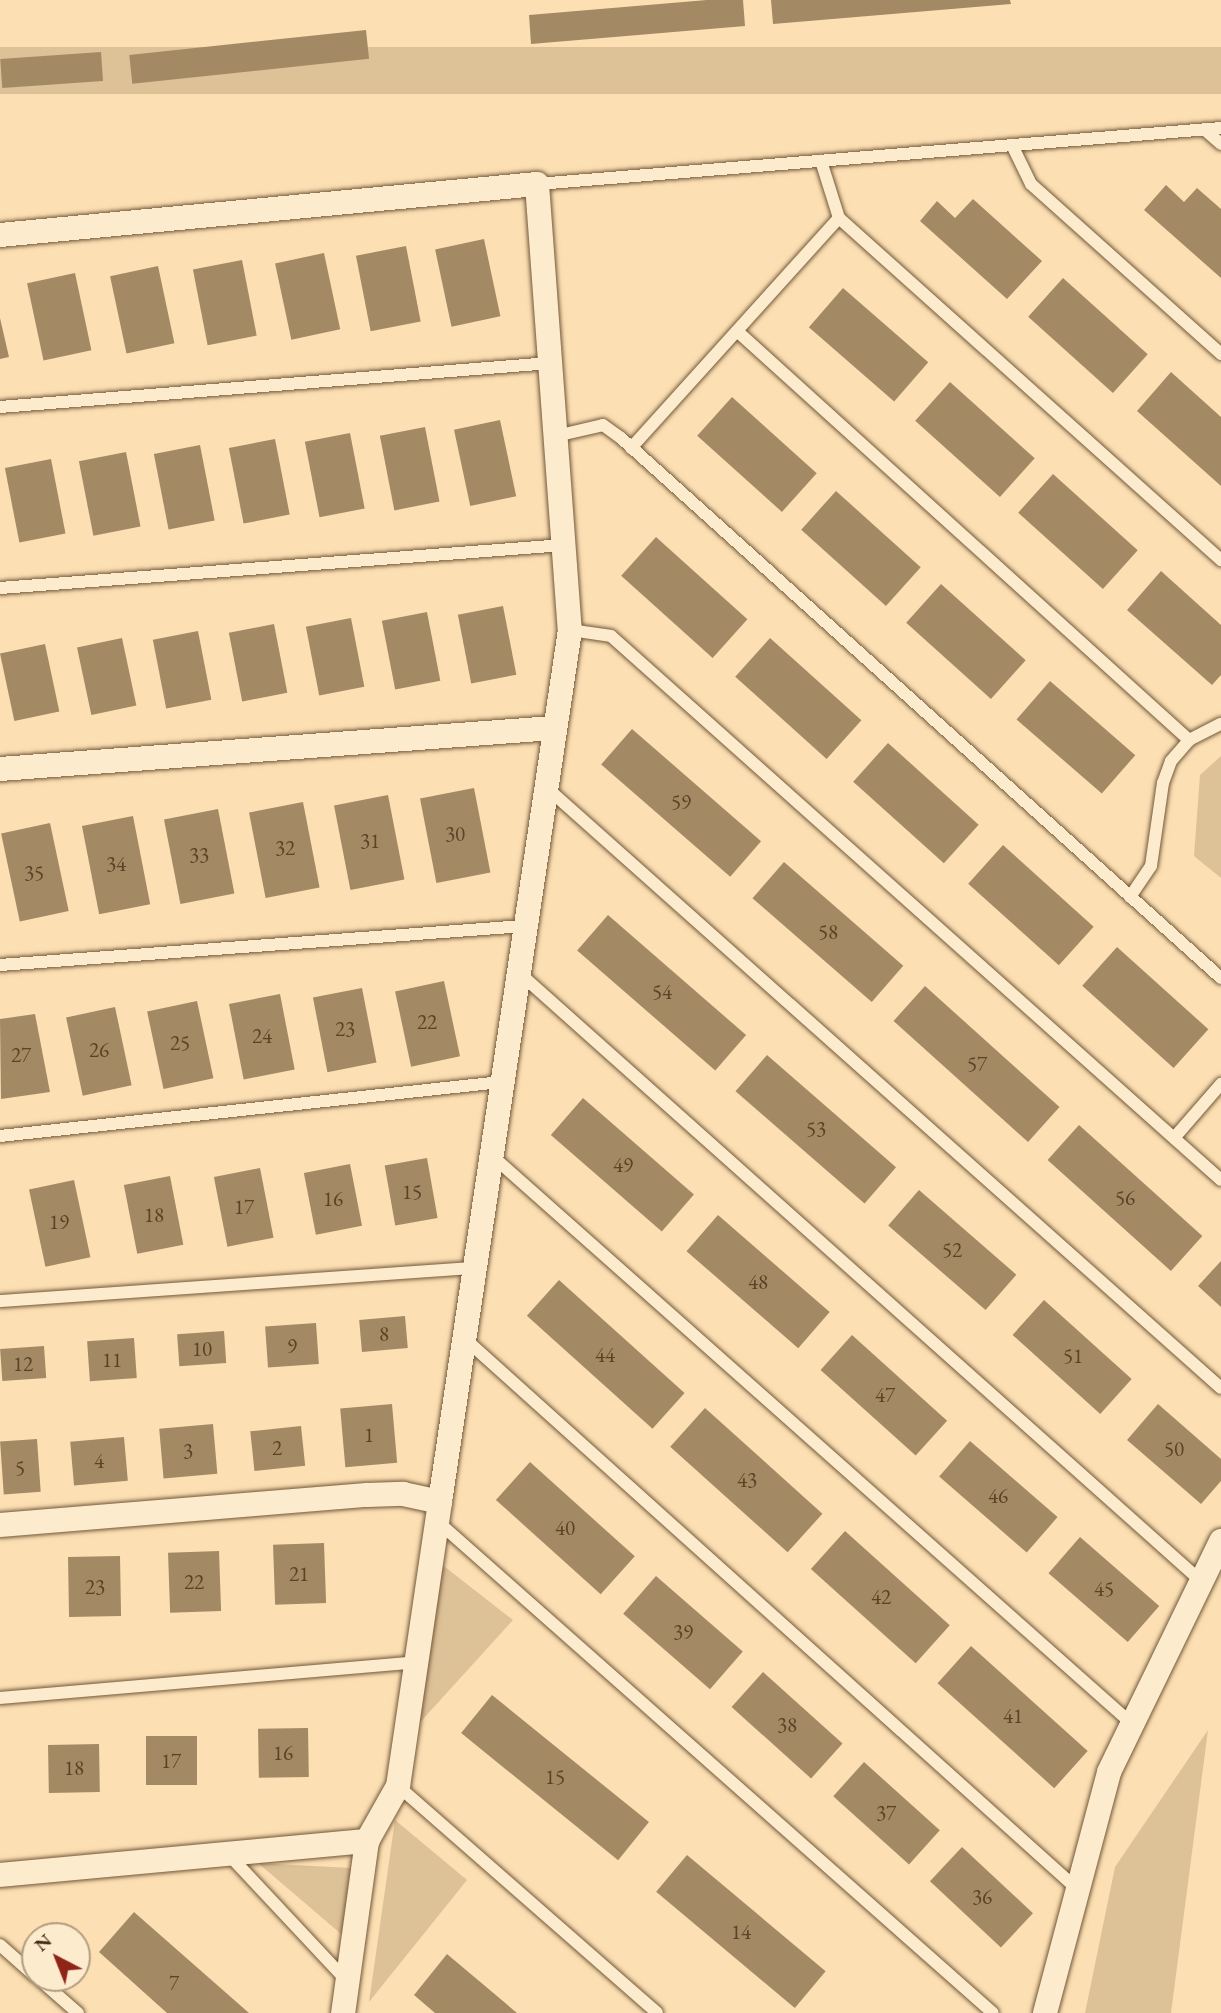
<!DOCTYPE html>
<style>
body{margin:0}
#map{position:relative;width:1221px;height:2013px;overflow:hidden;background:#fce0b3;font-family:"EB Garamond",serif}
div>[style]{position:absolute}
.green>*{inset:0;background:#ddc197;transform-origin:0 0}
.building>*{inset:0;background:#a48965;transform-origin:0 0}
.roads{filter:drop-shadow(0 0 2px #73583a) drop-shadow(0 0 2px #73583a)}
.service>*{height:12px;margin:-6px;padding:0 6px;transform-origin:6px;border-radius:6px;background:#fdebce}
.minor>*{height:24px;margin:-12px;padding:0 12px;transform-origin:12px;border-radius:12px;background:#fdebce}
span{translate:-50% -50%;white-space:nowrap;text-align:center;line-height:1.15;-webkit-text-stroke:6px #fdebce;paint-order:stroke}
.number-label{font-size:21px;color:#5d4226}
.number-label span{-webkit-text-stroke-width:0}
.north{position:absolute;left:21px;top:1922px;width:70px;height:70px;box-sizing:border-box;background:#fdebce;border:2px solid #b39e82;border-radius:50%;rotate:318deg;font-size:19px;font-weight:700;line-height:28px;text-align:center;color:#452a11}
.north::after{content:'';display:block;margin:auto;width:24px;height:32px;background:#8f2418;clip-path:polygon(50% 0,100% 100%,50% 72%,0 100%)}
</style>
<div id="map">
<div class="green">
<i style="left:1221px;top:47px;width:47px;height:1224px;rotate:90deg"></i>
<i style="clip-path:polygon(1221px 756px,1221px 878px,1194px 856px,1200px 775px)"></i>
<i style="clip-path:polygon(436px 1560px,513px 1620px,404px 1740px)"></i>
<i style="clip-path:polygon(1208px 1730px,1171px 2013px,1085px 2013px,1115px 1867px)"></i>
<i style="clip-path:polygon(395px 1820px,467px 1880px,369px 2002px)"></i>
<i style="clip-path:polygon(258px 1863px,369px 1869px,361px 1951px)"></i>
</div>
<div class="building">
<i style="clip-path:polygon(707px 0,743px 0,745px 26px,531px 44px,529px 15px)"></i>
<i style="clip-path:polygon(771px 0,1010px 0,1011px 4px,773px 24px)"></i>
<i style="left:366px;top:30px;width:29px;height:238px;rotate:84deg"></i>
<i style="left:101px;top:52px;width:29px;height:101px;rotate:86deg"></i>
<i style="clip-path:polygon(1166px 185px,1184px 202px,1197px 188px,1221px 209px,1221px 278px,1144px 210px)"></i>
<i style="clip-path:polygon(973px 199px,1042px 261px,1007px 299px,920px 221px,937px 201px,955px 218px)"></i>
<i style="left:484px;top:239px;width:79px;height:50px;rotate:78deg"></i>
<i style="left:406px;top:246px;width:77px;height:51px;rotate:79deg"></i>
<i style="left:324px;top:253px;width:78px;height:50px;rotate:78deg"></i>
<i style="left:242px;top:260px;width:77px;height:50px;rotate:79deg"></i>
<i style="left:158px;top:266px;width:79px;height:49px;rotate:78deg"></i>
<i style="left:75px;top:273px;width:79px;height:49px;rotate:78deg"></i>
<i style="left:1063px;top:278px;width:114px;height:52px;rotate:42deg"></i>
<i style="left:843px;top:288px;width:113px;height:52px;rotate:41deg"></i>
<i style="clip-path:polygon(0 318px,9px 357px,0 359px)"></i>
<i style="clip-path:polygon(1171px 372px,1221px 417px,1221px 486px,1137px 411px)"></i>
<i style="left:950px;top:382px;width:114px;height:52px;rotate:42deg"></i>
<i style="left:732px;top:397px;width:114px;height:52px;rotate:42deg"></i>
<i style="left:500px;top:420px;width:78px;height:47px;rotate:78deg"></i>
<i style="left:425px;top:427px;width:76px;height:46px;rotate:79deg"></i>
<i style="left:350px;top:433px;width:77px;height:46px;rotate:79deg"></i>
<i style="left:275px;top:439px;width:77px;height:47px;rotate:79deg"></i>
<i style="left:200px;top:445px;width:77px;height:47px;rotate:79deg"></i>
<i style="left:126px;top:452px;width:76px;height:48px;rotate:79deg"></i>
<i style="left:51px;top:459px;width:76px;height:47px;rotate:79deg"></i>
<i style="left:1053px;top:474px;width:114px;height:52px;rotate:42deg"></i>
<i style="left:836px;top:491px;width:114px;height:52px;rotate:42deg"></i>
<i style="left:656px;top:537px;width:123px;height:52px;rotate:42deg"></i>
<i style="clip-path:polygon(1161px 571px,1221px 625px,1221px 675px,1212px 685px,1127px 610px)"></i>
<i style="left:941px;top:584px;width:114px;height:52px;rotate:42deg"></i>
<i style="left:503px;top:606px;width:70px;height:46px;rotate:79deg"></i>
<i style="left:427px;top:612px;width:70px;height:46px;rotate:79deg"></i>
<i style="left:351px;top:618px;width:70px;height:46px;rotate:79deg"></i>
<i style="left:274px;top:624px;width:70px;height:46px;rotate:79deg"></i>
<i style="left:198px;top:631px;width:70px;height:46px;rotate:79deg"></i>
<i style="left:122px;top:638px;width:69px;height:46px;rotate:78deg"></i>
<i style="left:770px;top:638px;width:123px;height:52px;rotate:42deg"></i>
<i style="left:45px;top:644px;width:69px;height:46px;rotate:78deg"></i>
<i style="left:1050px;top:681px;width:113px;height:51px;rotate:41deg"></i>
<i style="left:632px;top:729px;width:171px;height:47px;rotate:41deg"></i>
<i style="left:888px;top:743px;width:122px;height:52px;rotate:42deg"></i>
<i style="left:474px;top:788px;width:86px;height:55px;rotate:79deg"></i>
<i style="left:388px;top:795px;width:86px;height:55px;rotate:79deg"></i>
<i style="left:303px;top:802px;width:87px;height:55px;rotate:79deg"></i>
<i style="left:218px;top:809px;width:86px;height:55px;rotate:79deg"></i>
<i style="left:133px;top:816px;width:90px;height:52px;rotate:79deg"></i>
<i style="left:50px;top:823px;width:90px;height:50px;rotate:78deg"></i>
<i style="left:1003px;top:845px;width:122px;height:52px;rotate:42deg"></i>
<i style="left:784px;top:862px;width:158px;height:48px;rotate:41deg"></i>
<i style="left:608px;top:915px;width:183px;height:47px;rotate:41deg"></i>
<i style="left:1117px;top:947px;width:123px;height:52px;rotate:42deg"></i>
<i style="left:444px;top:981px;width:77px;height:50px;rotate:78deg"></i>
<i style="left:925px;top:986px;width:181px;height:47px;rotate:42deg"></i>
<i style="left:362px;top:988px;width:76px;height:50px;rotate:79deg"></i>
<i style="left:280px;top:994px;width:77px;height:52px;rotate:79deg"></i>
<i style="left:197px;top:1001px;width:79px;height:51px;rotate:78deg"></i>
<i style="left:115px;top:1007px;width:80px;height:50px;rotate:78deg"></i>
<i style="clip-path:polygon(35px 1014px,50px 1092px,1px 1099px,0 1019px)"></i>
<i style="left:767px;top:1055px;width:171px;height:48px;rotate:41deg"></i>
<i style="left:583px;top:1098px;width:147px;height:49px;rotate:41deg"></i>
<i style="left:1079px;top:1125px;width:166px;height:47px;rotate:42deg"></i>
<i style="left:427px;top:1158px;width:61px;height:43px;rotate:80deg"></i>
<i style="left:350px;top:1164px;width:63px;height:47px;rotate:79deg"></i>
<i style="left:260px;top:1168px;width:71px;height:47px;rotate:79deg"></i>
<i style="left:170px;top:1176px;width:70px;height:47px;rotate:79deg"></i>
<i style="left:74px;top:1180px;width:79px;height:46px;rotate:78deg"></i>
<i style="left:919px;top:1190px;width:129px;height:47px;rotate:41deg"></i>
<i style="left:718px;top:1215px;width:148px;height:48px;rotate:41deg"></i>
<i style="clip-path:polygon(1221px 1261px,1221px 1307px,1198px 1286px)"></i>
<i style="left:559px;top:1280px;width:169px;height:48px;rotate:42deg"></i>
<i style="left:1044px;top:1300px;width:118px;height:47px;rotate:42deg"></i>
<i style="left:405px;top:1316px;width:32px;height:46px;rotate:85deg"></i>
<i style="left:316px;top:1323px;width:41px;height:51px;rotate:86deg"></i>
<i style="left:224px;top:1331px;width:32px;height:47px;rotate:86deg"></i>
<i style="left:852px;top:1335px;width:128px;height:47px;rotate:42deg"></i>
<i style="left:134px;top:1338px;width:40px;height:47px;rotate:86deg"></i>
<i style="left:44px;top:1346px;width:32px;height:44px;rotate:86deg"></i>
<i style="left:392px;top:1404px;width:59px;height:52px;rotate:85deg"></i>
<i style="clip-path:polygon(1158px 1404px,1221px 1459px,1221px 1481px,1201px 1504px,1127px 1440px)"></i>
<i style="left:705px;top:1408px;width:158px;height:52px;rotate:42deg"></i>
<i style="left:213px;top:1424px;width:50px;height:54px;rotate:85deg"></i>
<i style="left:301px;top:1426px;width:40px;height:51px;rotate:84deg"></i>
<i style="left:124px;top:1437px;width:44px;height:54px;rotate:85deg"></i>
<i style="left:37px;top:1439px;width:53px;height:37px;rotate:86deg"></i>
<i style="left:970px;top:1441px;width:116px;height:47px;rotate:41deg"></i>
<i style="left:530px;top:1462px;width:141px;height:51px;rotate:42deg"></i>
<i style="left:845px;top:1531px;width:141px;height:51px;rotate:42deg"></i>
<i style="left:1080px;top:1537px;width:105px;height:48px;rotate:41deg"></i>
<i style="left:324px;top:1543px;width:60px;height:51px;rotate:88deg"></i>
<i style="left:219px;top:1551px;width:60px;height:51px;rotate:88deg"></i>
<i style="left:120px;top:1556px;width:60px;height:52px;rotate:89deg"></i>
<i style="left:656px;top:1576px;width:115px;height:50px;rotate:41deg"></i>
<i style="left:971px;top:1646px;width:157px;height:50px;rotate:42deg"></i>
<i style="left:763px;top:1672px;width:107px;height:47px;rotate:42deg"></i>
<i style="left:492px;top:1695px;width:202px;height:49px;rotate:39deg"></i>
<i style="left:308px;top:1728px;width:49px;height:50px;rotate:89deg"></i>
<i style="left:197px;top:1736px;width:49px;height:51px;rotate:90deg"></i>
<i style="left:99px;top:1744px;width:48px;height:51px;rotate:89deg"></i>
<i style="left:864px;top:1762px;width:102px;height:46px;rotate:42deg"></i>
<i style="left:962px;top:1847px;width:97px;height:47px;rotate:43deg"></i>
<i style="left:687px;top:1855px;width:181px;height:48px;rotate:40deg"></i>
<i style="clip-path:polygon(134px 1912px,249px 2013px,167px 2013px,99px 1952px)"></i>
<i style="clip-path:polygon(447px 1954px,517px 2013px,435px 2013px,414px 1995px)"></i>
</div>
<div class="roads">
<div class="service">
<i style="left:1205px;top:130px;width:21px;rotate:41deg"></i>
<i style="left:1012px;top:145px;width:43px;rotate:64deg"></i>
<i style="left:1031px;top:184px;width:255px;rotate:41.8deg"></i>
<i style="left:537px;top:184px;width:686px;rotate:-4.68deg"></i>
<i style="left:839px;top:218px;width:513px;rotate:41.84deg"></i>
<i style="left:737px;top:331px;width:610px;rotate:42.14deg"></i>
<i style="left:0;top:407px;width:552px;rotate:-4.57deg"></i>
<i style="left:556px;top:436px;width:48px;rotate:-13.2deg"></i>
<i style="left:603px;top:425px;width:22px;rotate:36deg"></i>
<i style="left:621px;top:438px;width:807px;rotate:41.99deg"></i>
<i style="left:631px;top:448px;width:310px;rotate:-47.9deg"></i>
<i style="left:839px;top:218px;width:60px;rotate:-107.5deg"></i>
<i style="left:0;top:588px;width:566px;rotate:-4.36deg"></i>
<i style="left:570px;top:630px;width:41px;rotate:8.3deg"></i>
<i style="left:611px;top:636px;width:817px;rotate:41.73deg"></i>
<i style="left:547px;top:788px;width:902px;rotate:41.68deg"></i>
<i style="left:1130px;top:897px;width:37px;rotate:-56deg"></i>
<i style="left:1151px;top:866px;width:84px;rotate:-81.8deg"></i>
<i style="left:1163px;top:783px;width:23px;rotate:-70deg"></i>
<i style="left:1171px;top:761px;width:28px;rotate:-49deg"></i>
<i style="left:1189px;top:740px;width:36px;rotate:-27deg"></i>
<i style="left:0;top:965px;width:525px;rotate:-4.26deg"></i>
<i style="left:517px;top:971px;width:916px;rotate:41.73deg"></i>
<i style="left:0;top:1136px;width:504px;rotate:-6.15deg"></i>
<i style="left:1174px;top:1138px;width:72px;rotate:-49deg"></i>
<i style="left:490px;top:1154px;width:857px;rotate:41.59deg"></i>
<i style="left:0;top:1301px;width:474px;rotate:-4deg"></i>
<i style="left:464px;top:1338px;width:821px;rotate:41.94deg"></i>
<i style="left:437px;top:1521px;width:742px;rotate:41.51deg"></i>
<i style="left:0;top:1698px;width:418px;rotate:-4.9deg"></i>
<i style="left:398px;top:1786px;width:344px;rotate:41.2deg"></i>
<i style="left:230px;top:1856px;width:171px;rotate:46.9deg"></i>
<i style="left:0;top:1945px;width:47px;rotate:41.5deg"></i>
<i style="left:38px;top:1978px;width:53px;rotate:41.2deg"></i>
</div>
<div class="minor">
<i style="left:0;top:235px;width:539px;rotate:-5.43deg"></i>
<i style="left:537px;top:184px;width:447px;rotate:85.8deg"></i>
<i style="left:570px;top:630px;width:882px;rotate:98.48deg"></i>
<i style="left:0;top:769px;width:555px;rotate:-4.24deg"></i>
<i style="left:0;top:1525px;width:368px;rotate:-4.7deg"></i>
<i style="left:367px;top:1495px;width:36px;rotate:-2deg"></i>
<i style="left:403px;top:1494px;width:38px;rotate:12deg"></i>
<i style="left:440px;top:1502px;width:287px;rotate:98.4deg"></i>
<i style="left:398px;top:1786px;width:63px;rotate:119.4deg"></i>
<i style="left:0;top:1875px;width:369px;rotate:-5.3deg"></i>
<i style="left:367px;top:1841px;width:174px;rotate:97.9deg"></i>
<i style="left:1045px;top:2013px;width:249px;rotate:-75.1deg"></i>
<i style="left:1109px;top:1772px;width:257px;rotate:-64.1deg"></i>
</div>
</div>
<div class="number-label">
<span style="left:681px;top:802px">59</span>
<span style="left:455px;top:834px">30</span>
<span style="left:370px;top:841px">31</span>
<span style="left:285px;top:848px">32</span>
<span style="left:199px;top:855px">33</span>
<span style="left:116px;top:864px">34</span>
<span style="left:34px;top:873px">35</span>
<span style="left:828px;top:932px">58</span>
<span style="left:662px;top:992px">54</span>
<span style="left:427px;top:1022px">22</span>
<span style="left:345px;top:1029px">23</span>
<span style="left:262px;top:1036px">24</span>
<span style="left:180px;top:1043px">25</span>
<span style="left:99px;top:1050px">26</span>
<span style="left:21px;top:1055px">27</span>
<span style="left:977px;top:1064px">57</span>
<span style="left:816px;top:1129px">53</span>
<span style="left:623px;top:1165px">49</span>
<span style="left:412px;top:1192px">15</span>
<span style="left:1125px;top:1198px">56</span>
<span style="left:333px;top:1199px">16</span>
<span style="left:244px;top:1207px">17</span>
<span style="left:154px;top:1215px">18</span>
<span style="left:59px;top:1222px">19</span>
<span style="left:952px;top:1250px">52</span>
<span style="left:758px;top:1282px">48</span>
<span style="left:384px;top:1334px">8</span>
<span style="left:292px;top:1346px">9</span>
<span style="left:202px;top:1349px">10</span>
<span style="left:605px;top:1355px">44</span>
<span style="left:1073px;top:1356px">51</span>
<span style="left:112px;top:1360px">11</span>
<span style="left:23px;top:1364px">12</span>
<span style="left:885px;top:1395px">47</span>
<span style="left:369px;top:1435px">1</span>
<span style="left:277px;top:1448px">2</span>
<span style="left:1174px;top:1449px">50</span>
<span style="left:188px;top:1451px">3</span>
<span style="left:99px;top:1461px">4</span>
<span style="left:20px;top:1468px">5</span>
<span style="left:747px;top:1480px">43</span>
<span style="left:998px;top:1496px">46</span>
<span style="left:565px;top:1528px">40</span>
<span style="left:299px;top:1574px">21</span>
<span style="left:194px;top:1582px">22</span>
<span style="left:95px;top:1587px">23</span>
<span style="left:1104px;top:1589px">45</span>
<span style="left:881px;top:1597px">42</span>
<span style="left:683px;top:1632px">39</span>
<span style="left:1013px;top:1716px">41</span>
<span style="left:787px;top:1725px">38</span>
<span style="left:283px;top:1753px">16</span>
<span style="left:171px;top:1761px">17</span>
<span style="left:74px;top:1768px">18</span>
<span style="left:555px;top:1777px">15</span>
<span style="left:886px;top:1813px">37</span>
<span style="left:982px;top:1897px">36</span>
<span style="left:741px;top:1932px">14</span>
<span style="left:174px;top:1983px">7</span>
</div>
<div class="north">N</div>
</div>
